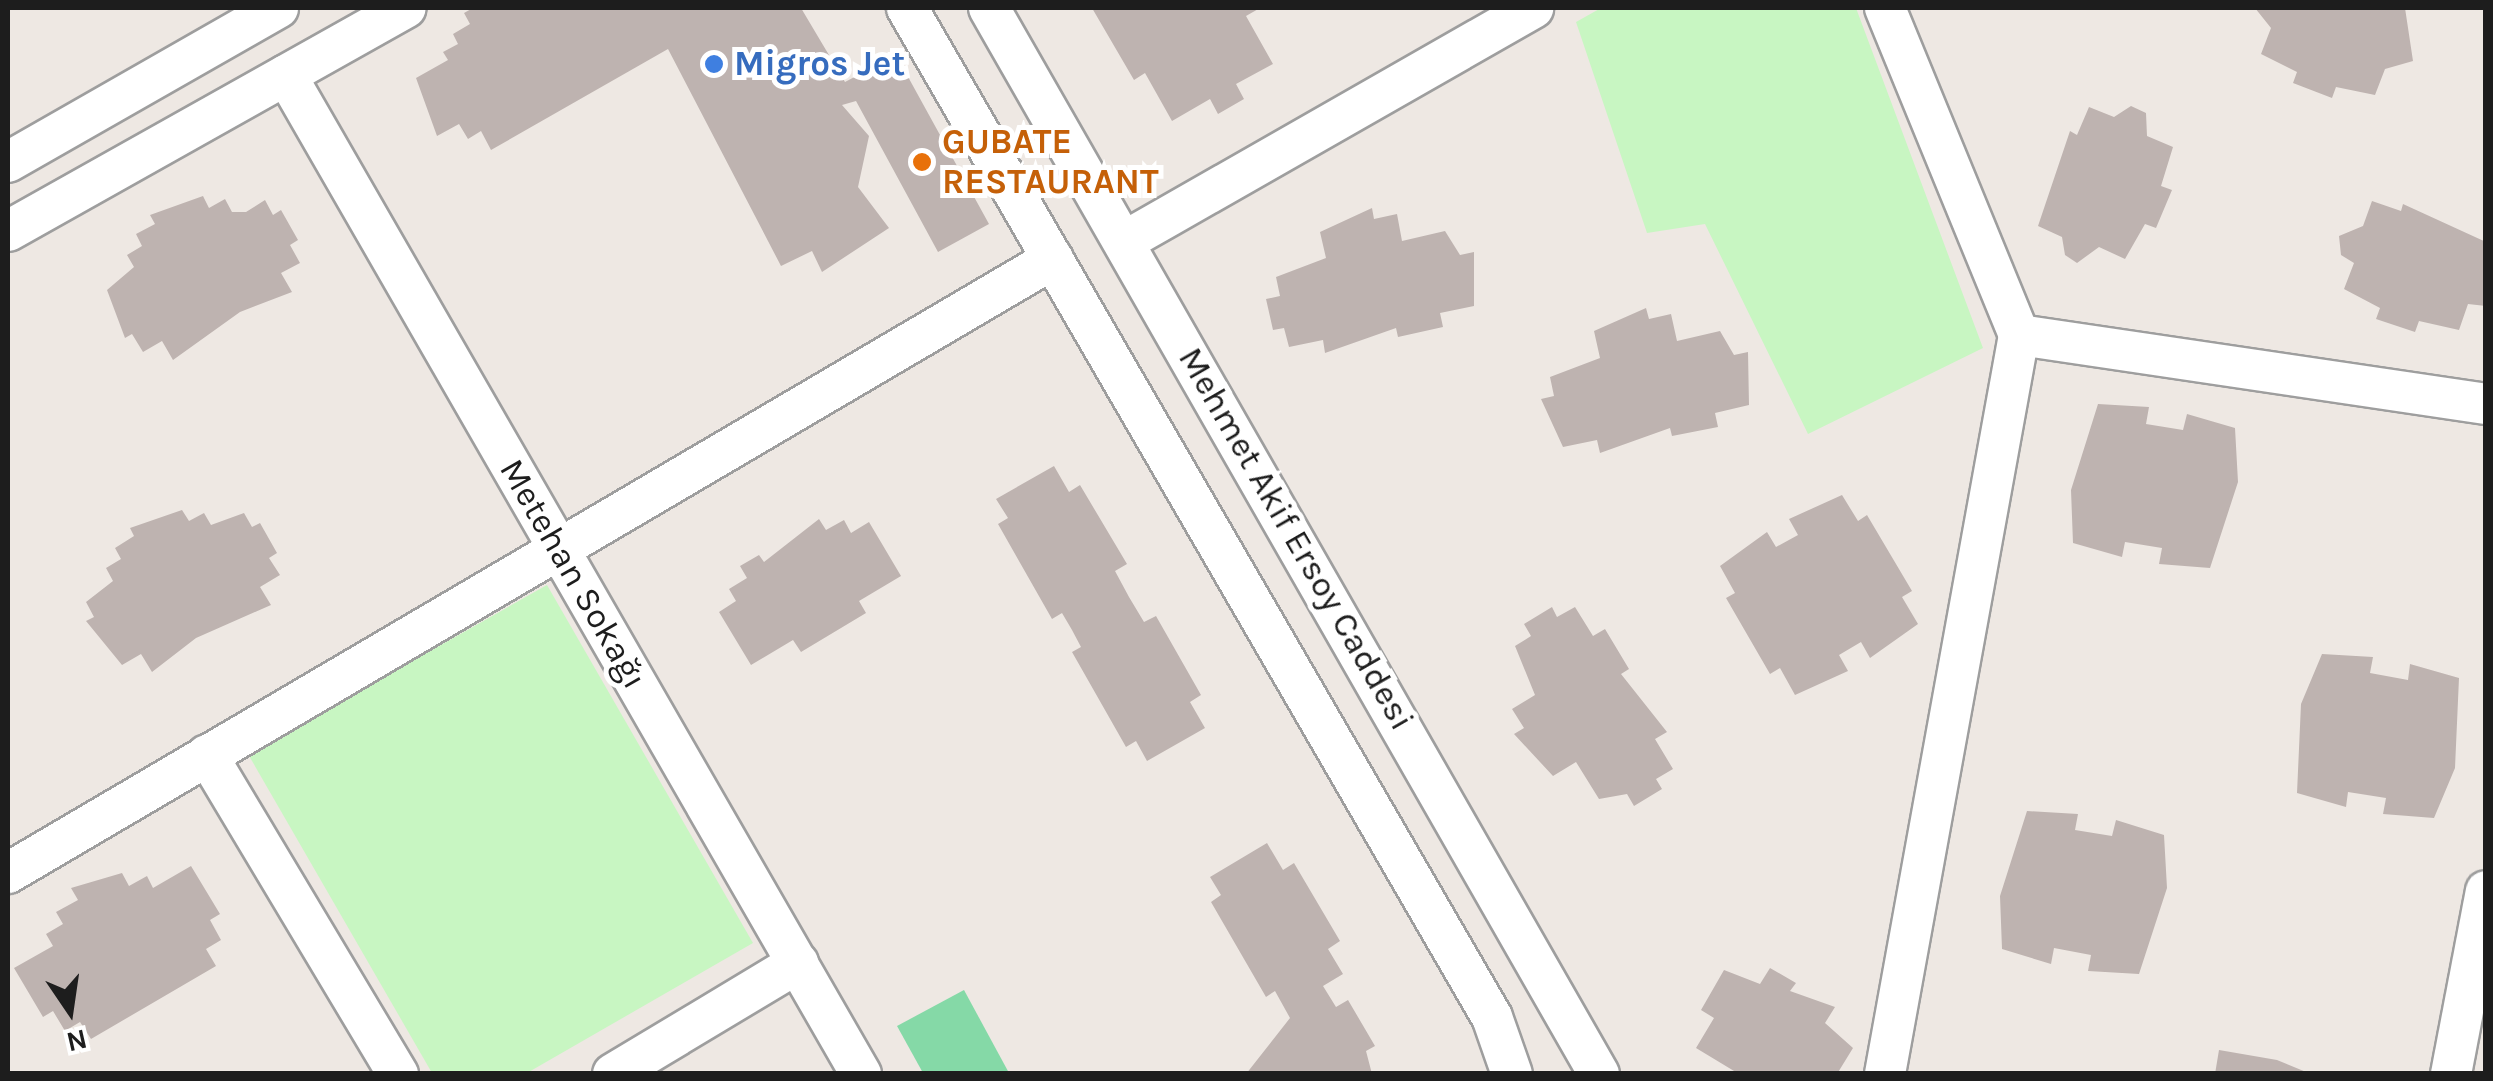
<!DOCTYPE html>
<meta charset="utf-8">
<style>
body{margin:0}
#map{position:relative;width:2493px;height:1081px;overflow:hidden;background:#eee8e3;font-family:Karla,sans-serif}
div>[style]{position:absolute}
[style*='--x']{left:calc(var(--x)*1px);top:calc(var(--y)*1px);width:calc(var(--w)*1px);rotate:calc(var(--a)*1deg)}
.park>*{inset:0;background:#c8f6c2}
.pitch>*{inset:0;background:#85d9a7}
.building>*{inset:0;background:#beb3b0}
.roads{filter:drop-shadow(2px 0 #9e9e9e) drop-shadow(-2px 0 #9e9e9e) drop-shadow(0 2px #9e9e9e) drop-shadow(0 -2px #9e9e9e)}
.minor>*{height:40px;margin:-20px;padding:0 20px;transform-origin:20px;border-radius:20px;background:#fff}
.dots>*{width:28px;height:28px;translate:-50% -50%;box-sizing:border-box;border:5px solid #fff;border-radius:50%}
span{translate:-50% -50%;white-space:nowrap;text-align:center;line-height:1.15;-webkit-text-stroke:10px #fff;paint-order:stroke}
.shop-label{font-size:35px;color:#366cbe;font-weight:700}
.left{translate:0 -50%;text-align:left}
.food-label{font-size:35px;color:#c56008;font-weight:700}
.street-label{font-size:35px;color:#1d1d1d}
.frame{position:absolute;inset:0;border:10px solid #1d1d1d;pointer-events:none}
.north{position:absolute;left:20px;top:961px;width:100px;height:100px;-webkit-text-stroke:8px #fff;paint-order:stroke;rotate:167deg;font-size:28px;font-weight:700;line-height:40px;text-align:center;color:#1d1d1d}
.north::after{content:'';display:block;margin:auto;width:35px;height:45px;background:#1d1d1d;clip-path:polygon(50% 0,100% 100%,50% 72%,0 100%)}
</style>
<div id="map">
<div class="park">
<i style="clip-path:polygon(1601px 8px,1856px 8px,1983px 348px,1808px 434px,1705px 224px,1647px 233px,1576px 22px)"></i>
<i style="clip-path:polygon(547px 585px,753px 943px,527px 1073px,432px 1073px,248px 754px)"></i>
</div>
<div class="pitch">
<i style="clip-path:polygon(964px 990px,1009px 1073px,923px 1073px,897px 1026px)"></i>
</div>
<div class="building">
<i style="clip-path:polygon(473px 8px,801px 8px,845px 82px,896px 55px,989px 224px,938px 252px,856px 101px,842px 105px,869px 136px,858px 187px,889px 228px,822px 272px,812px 251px,781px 266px,668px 49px,491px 150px,481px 131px,468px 139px,459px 124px,437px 136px,416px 78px,448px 60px,443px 52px,458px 44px,453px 34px,470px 24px,464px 13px)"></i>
<i style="clip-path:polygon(1092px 8px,1260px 8px,1246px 16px,1273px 64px,1236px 84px,1244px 99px,1218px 114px,1210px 99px,1172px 121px,1145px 73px,1134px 80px)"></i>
<i style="clip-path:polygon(2255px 8px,2405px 8px,2413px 61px,2385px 69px,2375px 95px,2336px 87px,2332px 98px,2293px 83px,2297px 72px,2261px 54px,2271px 28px)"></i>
<i style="clip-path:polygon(2089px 107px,2114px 117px,2131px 106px,2146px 113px,2147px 136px,2173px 147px,2161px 186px,2172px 190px,2156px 228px,2145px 224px,2125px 259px,2099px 247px,2077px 263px,2065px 255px,2062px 237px,2038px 226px,2070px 131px,2077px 135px)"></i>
<i style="clip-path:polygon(203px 196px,209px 208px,225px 199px,232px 212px,246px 212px,265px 200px,273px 215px,281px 210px,298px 240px,290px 245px,300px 263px,281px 273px,292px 292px,240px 312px,173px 360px,162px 341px,143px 352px,132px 334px,125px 338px,107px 290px,134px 267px,127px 255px,142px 246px,136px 234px,155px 224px,150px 215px)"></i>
<i style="clip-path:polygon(2372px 201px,2401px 211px,2403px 204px,2486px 242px,2486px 306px,2468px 304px,2459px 330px,2419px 321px,2415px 332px,2376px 319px,2380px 308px,2344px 289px,2354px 263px,2341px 255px,2339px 236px,2363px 226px)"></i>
<i style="clip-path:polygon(1372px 208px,1374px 219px,1397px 214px,1402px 241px,1445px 231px,1460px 255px,1474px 252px,1474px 306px,1440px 313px,1443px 327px,1398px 337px,1396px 328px,1325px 353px,1323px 340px,1289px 347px,1284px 328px,1273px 330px,1266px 299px,1280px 296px,1276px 277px,1326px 258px,1320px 232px)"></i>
<i style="clip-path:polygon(1646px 308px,1649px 319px,1671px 314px,1677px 341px,1720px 331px,1734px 355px,1748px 352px,1749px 405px,1715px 413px,1718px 427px,1672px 436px,1670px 428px,1600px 453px,1597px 440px,1563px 447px,1541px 399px,1554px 396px,1550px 377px,1600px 358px,1594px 331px)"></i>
<i style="clip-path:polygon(2098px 404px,2149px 407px,2146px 424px,2183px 430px,2187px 414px,2235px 428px,2238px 482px,2210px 568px,2159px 564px,2162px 548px,2125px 542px,2122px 557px,2073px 543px,2071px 490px)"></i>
<i style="clip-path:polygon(1054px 466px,1069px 492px,1080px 485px,1127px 564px,1115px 571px,1129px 597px,1144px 622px,1156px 616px,1201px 695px,1190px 702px,1205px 728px,1147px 761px,1136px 741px,1126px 747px,1072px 652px,1081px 647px,1072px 630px,1062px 613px,1052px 619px,998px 524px,1008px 518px,996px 499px)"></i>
<i style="clip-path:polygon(1842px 495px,1858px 521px,1867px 515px,1912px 591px,1902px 597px,1918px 624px,1870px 658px,1861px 642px,1839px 655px,1848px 671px,1795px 695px,1780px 668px,1770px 674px,1726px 598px,1735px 593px,1720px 566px,1767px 532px,1776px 547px,1798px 535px,1789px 519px)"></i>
<i style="clip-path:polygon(182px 510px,189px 521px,204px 513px,211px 525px,244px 513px,252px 527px,260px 523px,277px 553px,269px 558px,280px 575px,260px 587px,271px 605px,196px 638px,152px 672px,141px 654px,122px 665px,86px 621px,94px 617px,86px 602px,113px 581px,106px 568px,121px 559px,115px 548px,134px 536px,130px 528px)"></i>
<i style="clip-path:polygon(819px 519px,826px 530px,844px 520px,851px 533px,869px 522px,901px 576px,859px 601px,866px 613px,801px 652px,793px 640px,751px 665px,719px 612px,736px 601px,729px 589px,747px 578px,740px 566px,759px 555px,764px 562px)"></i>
<i style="clip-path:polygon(1552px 607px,1557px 617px,1575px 607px,1593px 636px,1605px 629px,1629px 669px,1621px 674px,1667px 732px,1655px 739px,1673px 769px,1656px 779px,1662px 789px,1634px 806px,1627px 794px,1599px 799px,1576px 762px,1553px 776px,1514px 734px,1524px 728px,1512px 709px,1535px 695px,1515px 646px,1531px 636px,1524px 624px)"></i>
<i style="clip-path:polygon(2322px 654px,2373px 657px,2370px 673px,2408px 680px,2410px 664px,2459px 678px,2455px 768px,2434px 818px,2383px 814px,2386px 798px,2348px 792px,2346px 807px,2297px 793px,2301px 704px)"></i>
<i style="clip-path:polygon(2027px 811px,2078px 814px,2075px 830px,2112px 836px,2116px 820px,2164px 835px,2167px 888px,2139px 974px,2088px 971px,2091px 955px,2054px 948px,2051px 964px,2002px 949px,2000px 896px)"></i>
<i style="clip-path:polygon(1267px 843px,1283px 870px,1294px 863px,1340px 941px,1328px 949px,1343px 974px,1323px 986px,1336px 1007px,1348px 1000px,1375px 1046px,1366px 1051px,1372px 1074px,1246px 1074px,1290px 1018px,1275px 991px,1266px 997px,1211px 902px,1221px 895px,1210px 877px)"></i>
<i style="clip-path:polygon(191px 866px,220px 914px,210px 920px,221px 940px,206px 949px,216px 966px,91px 1039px,80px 1022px,65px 1031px,53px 1011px,43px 1017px,14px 968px,53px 946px,46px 934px,63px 924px,56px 912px,78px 900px,71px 888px,122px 873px,129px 886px,147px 876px,153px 888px)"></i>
<i style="clip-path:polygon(1770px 968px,1796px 983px,1790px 991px,1835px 1007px,1825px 1023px,1853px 1048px,1837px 1074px,1739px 1074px,1696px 1048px,1714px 1018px,1701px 1010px,1724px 970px,1760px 984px)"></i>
<i style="clip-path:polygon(2219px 1050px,2277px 1060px,2311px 1074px,2215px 1074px)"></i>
</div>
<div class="roads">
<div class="minor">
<i style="--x:907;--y:8;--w:1166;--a:59.9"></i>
<i style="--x:1492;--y:1017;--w:60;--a:70.7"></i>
<i style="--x:989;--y:8;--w:1228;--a:60.22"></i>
<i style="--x:1885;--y:8;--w:353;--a:67.7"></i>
<i style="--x:2019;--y:335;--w:751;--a:100.28"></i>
<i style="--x:286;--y:75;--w:1153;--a:60.08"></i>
<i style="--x:8;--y:162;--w:311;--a:-29.7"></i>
<i style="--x:8;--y:231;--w:456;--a:-29.3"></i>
<i style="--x:1125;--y:241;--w:470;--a:-29.7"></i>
<i style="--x:2019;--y:335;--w:472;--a:8.4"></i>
<i style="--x:207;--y:755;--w:372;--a:59.1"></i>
<i style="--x:8;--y:873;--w:1212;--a:-30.44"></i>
<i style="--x:613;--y:1074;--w:216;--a:-31"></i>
<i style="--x:2451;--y:1074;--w:186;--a:-79.2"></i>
</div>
</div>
<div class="dots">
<i style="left:714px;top:64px;background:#3f7fe0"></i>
<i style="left:922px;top:162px;background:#e8710a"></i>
</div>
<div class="shop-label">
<span class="left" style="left:734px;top:64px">Migros Jet</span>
</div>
<div class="food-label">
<span class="left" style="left:942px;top:162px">GUBATE<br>RESTAURANT</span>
</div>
<div class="street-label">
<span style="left:1296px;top:539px;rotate:60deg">Mehmet Akif Ersoy Caddesi</span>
<span style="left:573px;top:574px;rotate:60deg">Metehan Sokağı</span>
</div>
<div class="frame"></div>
<div class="north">N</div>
</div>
